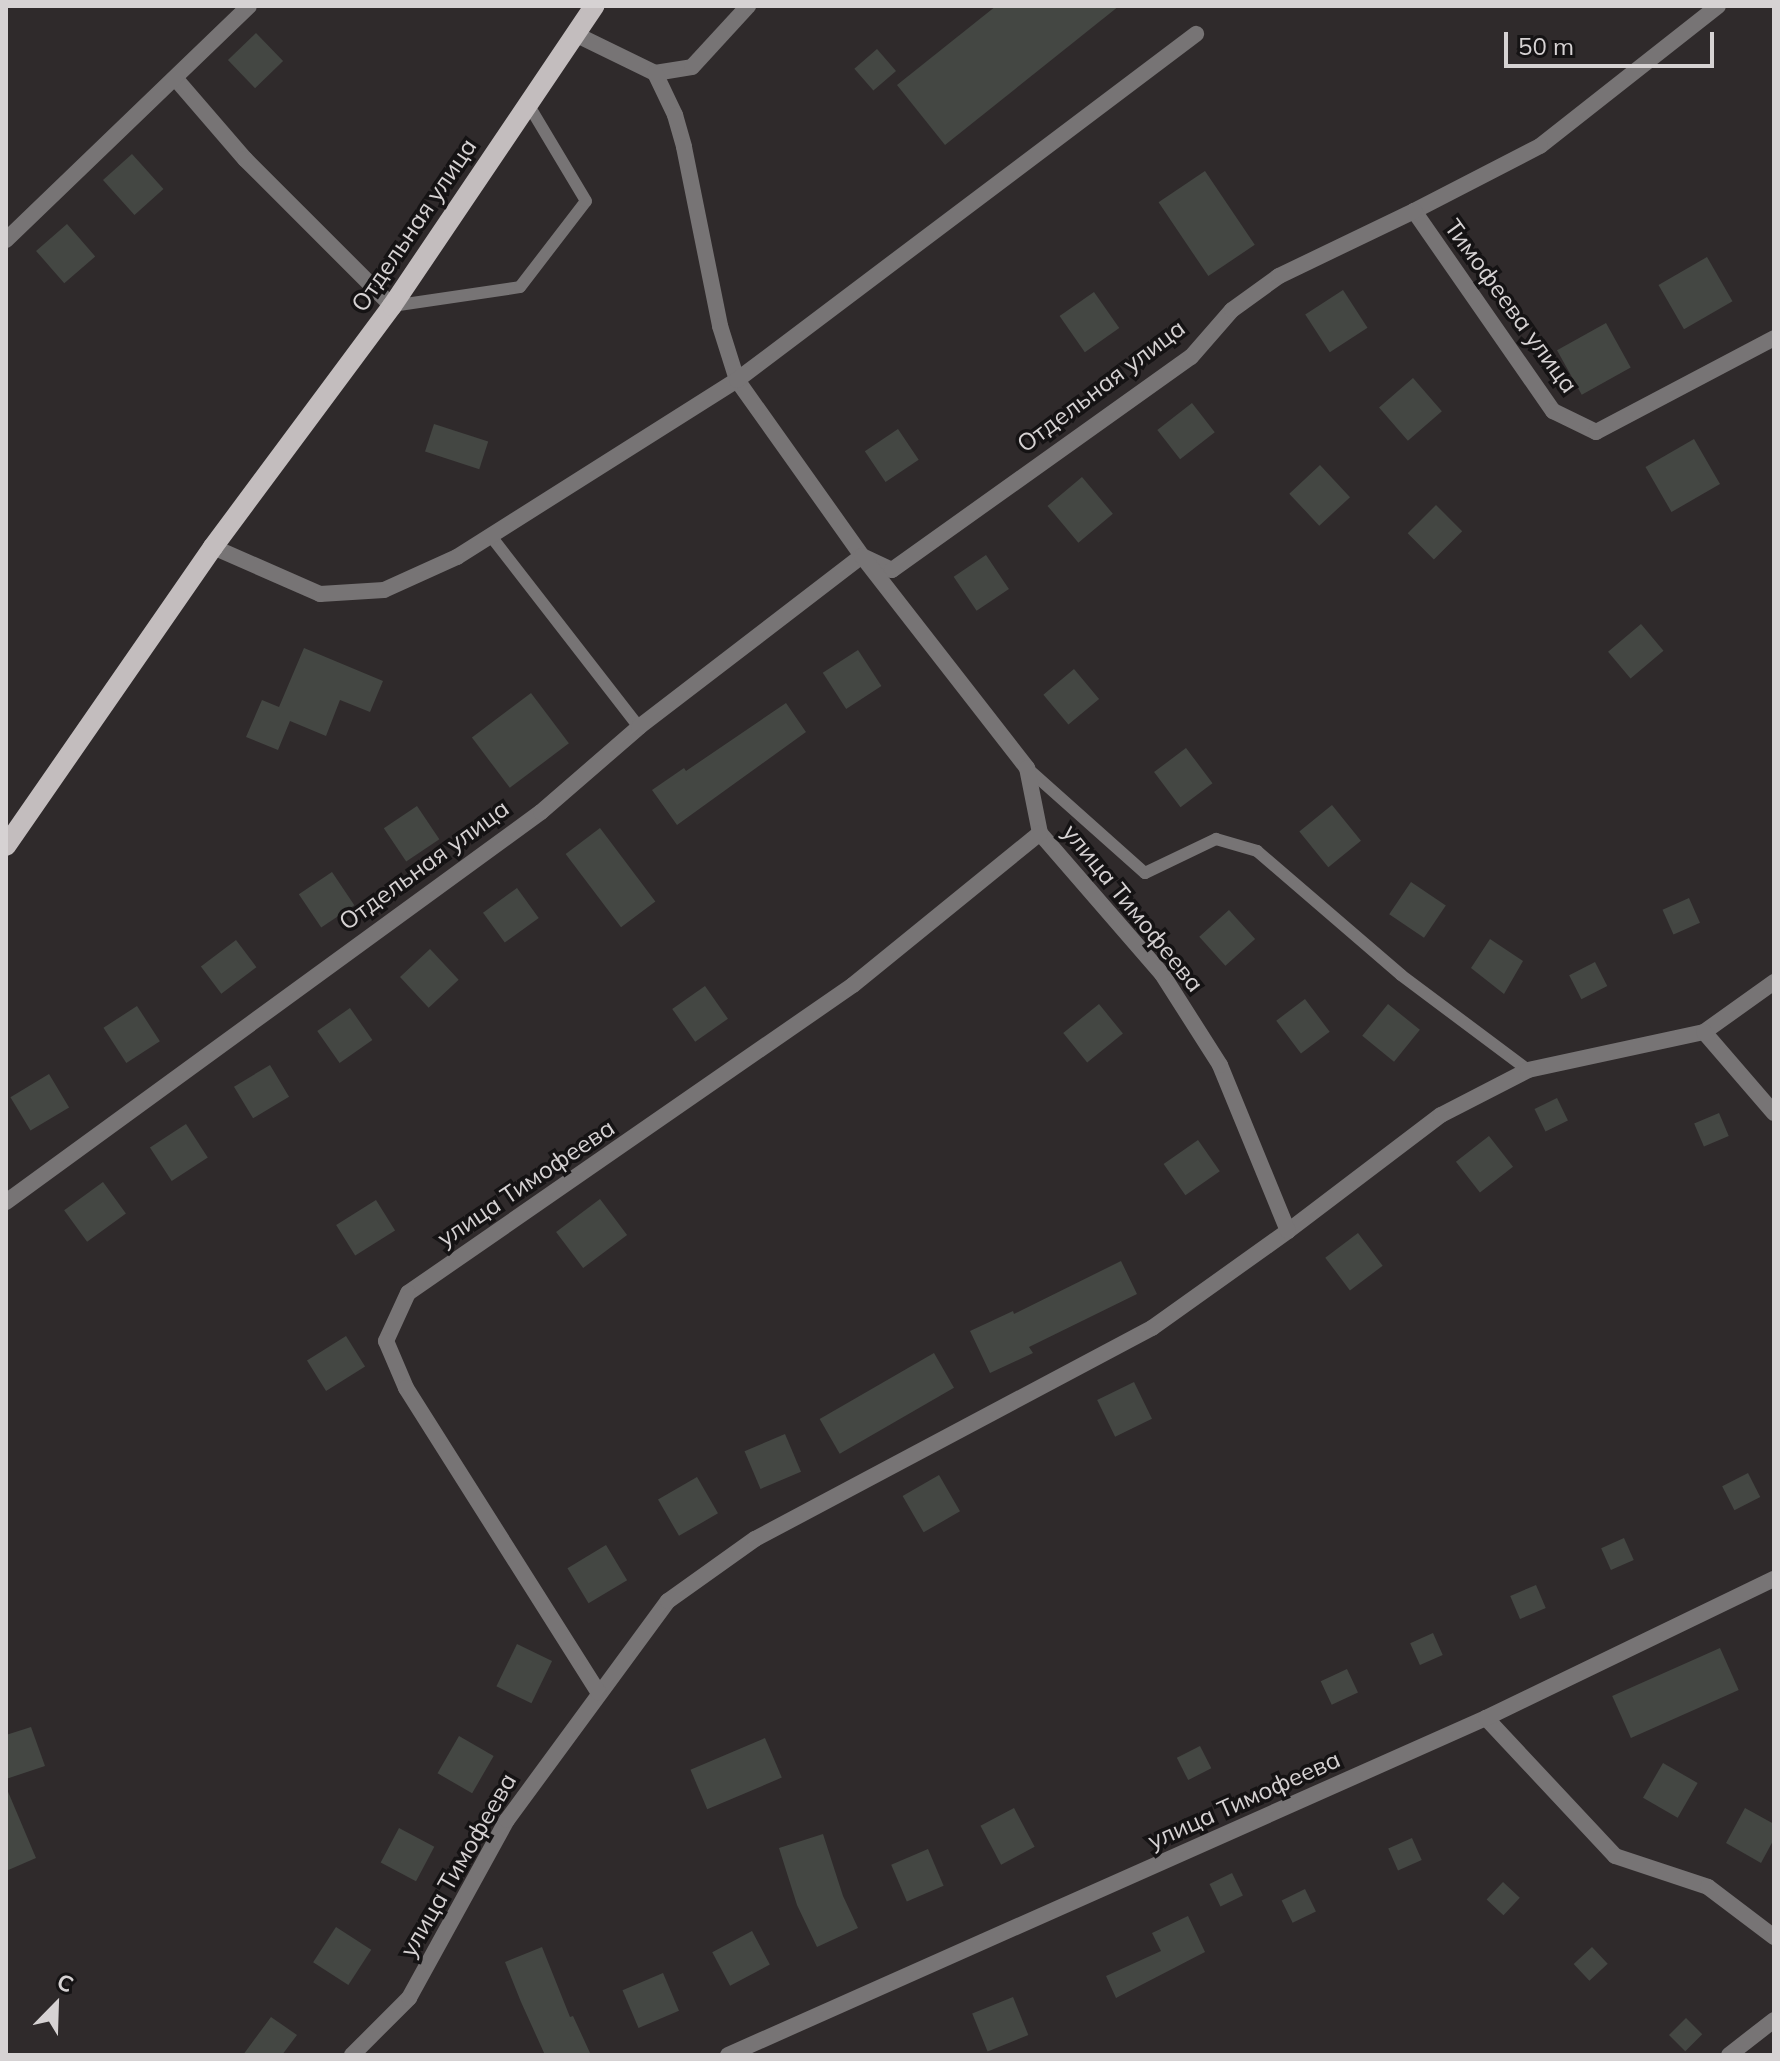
<!DOCTYPE html>
<meta charset="utf-8">
<style>
body{margin:0}
#map{position:relative;width:1780px;height:2061px;overflow:hidden;background:#2f2a2b;font-family:Mulish,sans-serif}
div>[style]{position:absolute}
[style*='--x']{left:calc(var(--x)*1px);top:calc(var(--y)*1px);width:calc(var(--w)*1px);rotate:calc(var(--a)*1deg)}
.building>*{inset:0;background:#444743;transform-origin:0 0}
.lane>*{height:12px;margin:-6px;padding:0 6px;transform-origin:6px;border-radius:6px;background:#777475}
.street>*{height:16px;margin:-8px;padding:0 8px;transform-origin:8px;border-radius:8px;background:#777475}
.primary>*{height:20px;margin:-10px;padding:0 10px;transform-origin:10px;border-radius:10px;background:#c3bdbe}
span{translate:-50% -50%;white-space:nowrap;text-align:center;line-height:1.15;-webkit-text-stroke:7px #151314;paint-order:stroke}
.street-label{font-size:24px;color:#d6d2d3}
.frame{position:absolute;inset:0;border:8px solid #d6d2d3;pointer-events:none}
.north{position:absolute;left:16px;top:1965px;width:80px;height:80px;-webkit-text-stroke:6px #151314;paint-order:stroke;rotate:23deg;font-size:22px;font-weight:700;line-height:32px;text-align:center;color:#d6d2d3}
.north::after{content:'';display:block;margin:auto;width:28px;height:36px;background:#d6d2d3;clip-path:polygon(50% 0,100% 100%,50% 72%,0 100%)}
.scale{position:absolute;left:1504px;top:32px;width:210px;height:36px;box-sizing:border-box;border:4px solid #d6d2d3;border-top:0;padding-left:10px;font-size:24px;line-height:28px;white-space:nowrap;color:#d6d2d3;-webkit-text-stroke:6px #151314;paint-order:stroke}
</style>
<div id="map">
<div class="building">
<i style="clip-path:polygon(996px 6px,1119px 6px,945px 145px,897px 85px)"></i>
<i style="left:256px;top:33px;width:39px;height:39px;rotate:46deg"></i>
<i style="left:877px;top:49px;width:29px;height:30px;rotate:49deg"></i>
<i style="left:132px;top:154px;width:47px;height:39px;rotate:48deg"></i>
<i style="left:1205px;top:171px;width:89px;height:56px;rotate:56deg"></i>
<i style="left:67px;top:224px;width:43px;height:41px;rotate:49deg"></i>
<i style="left:1707px;top:257px;width:51px;height:56px;rotate:60deg"></i>
<i style="left:1343px;top:290px;width:45px;height:45px;rotate:57deg"></i>
<i style="left:1094px;top:292px;width:44px;height:42px;rotate:55deg"></i>
<i style="left:1606px;top:323px;width:51px;height:56px;rotate:61deg"></i>
<i style="left:1413px;top:378px;width:44px;height:45px;rotate:49deg"></i>
<i style="left:1192px;top:403px;width:37px;height:44px;rotate:52deg"></i>
<i style="left:434px;top:424px;width:57px;height:29px;rotate:18deg"></i>
<i style="left:898px;top:429px;width:37px;height:40px;rotate:56deg"></i>
<i style="left:1694px;top:439px;width:52px;height:56px;rotate:60deg"></i>
<i style="left:1320px;top:465px;width:44px;height:42px;rotate:47deg"></i>
<i style="left:1082px;top:477px;width:48px;height:45px;rotate:50deg"></i>
<i style="left:1436px;top:505px;width:37px;height:40px;rotate:45deg"></i>
<i style="left:986px;top:555px;width:41px;height:39px;rotate:56deg"></i>
<i style="left:1641px;top:624px;width:35px;height:43px;rotate:50deg"></i>
<i style="clip-path:polygon(304px 648px,383px 681px,370px 712px,340px 700px,326px 736px,290px 721px,278px 750px,246px 737px,262px 700px,279px 707px)"></i>
<i style="left:858px;top:650px;width:43px;height:42px;rotate:57deg"></i>
<i style="left:1074px;top:669px;width:39px;height:40px;rotate:50deg"></i>
<i style="left:531px;top:693px;width:63px;height:74px;rotate:53deg"></i>
<i style="clip-path:polygon(786px 703px,806px 732px,677px 825px,652px 790px,684px 768px,686px 771px)"></i>
<i style="left:1186px;top:748px;width:44px;height:40px;rotate:53deg"></i>
<i style="left:1332px;top:805px;width:46px;height:42px;rotate:51deg"></i>
<i style="left:417px;top:806px;width:40px;height:40px;rotate:56deg"></i>
<i style="left:600px;top:828px;width:92px;height:43px;rotate:53deg"></i>
<i style="left:332px;top:872px;width:40px;height:40px;rotate:56deg"></i>
<i style="left:1411px;top:882px;width:42px;height:39px;rotate:34deg"></i>
<i style="left:517px;top:888px;width:37px;height:42px;rotate:54deg"></i>
<i style="left:1689px;top:898px;width:27px;height:29px;rotate:66deg"></i>
<i style="left:1229px;top:910px;width:39px;height:40px;rotate:48deg"></i>
<i style="clip-path:polygon(1490px 939px,1523px 961px,1504px 994px,1471px 968px)"></i>
<i style="left:236px;top:940px;width:34px;height:44px;rotate:53deg"></i>
<i style="left:430px;top:949px;width:42px;height:41px;rotate:47deg"></i>
<i style="left:1595px;top:962px;width:27px;height:29px;rotate:63deg"></i>
<i style="left:705px;top:986px;width:40px;height:40px;rotate:55deg"></i>
<i style="left:1305px;top:999px;width:41px;height:36px;rotate:53deg"></i>
<i style="left:1099px;top:1004px;width:38px;height:46px;rotate:51deg"></i>
<i style="left:1388px;top:1004px;width:41px;height:41px;rotate:39deg"></i>
<i style="left:137px;top:1006px;width:42px;height:40px;rotate:57deg"></i>
<i style="left:350px;top:1008px;width:39px;height:40px;rotate:55deg"></i>
<i style="left:270px;top:1065px;width:37px;height:42px;rotate:59deg"></i>
<i style="left:49px;top:1074px;width:39px;height:45px;rotate:59deg"></i>
<i style="left:1557px;top:1098px;width:25px;height:25px;rotate:64deg"></i>
<i style="left:1719px;top:1113px;width:25px;height:27px;rotate:67deg"></i>
<i style="left:186px;top:1124px;width:40px;height:43px;rotate:57deg"></i>
<i style="left:1489px;top:1136px;width:39px;height:42px;rotate:52deg"></i>
<i style="left:1198px;top:1140px;width:38px;height:42px;rotate:55deg"></i>
<i style="left:103px;top:1182px;width:39px;height:48px;rotate:54deg"></i>
<i style="left:600px;top:1199px;width:45px;height:55px;rotate:53deg"></i>
<i style="left:376px;top:1200px;width:36px;height:47px;rotate:58deg"></i>
<i style="left:1358px;top:1233px;width:41px;height:41px;rotate:53deg"></i>
<i style="clip-path:polygon(1121px 1261px,1137px 1294px,1029px 1347px,1033px 1353px,990px 1373px,970px 1331px,1013px 1311px,1014px 1314px)"></i>
<i style="left:346px;top:1336px;width:36px;height:46px;rotate:58deg"></i>
<i style="left:934px;top:1353px;width:40px;height:132px;rotate:60deg"></i>
<i style="left:1134px;top:1382px;width:41px;height:41px;rotate:64deg"></i>
<i style="left:785px;top:1434px;width:41px;height:44px;rotate:67deg"></i>
<i style="left:1748px;top:1473px;width:27px;height:29px;rotate:63deg"></i>
<i style="left:939px;top:1475px;width:42px;height:42px;rotate:60deg"></i>
<i style="left:697px;top:1477px;width:42px;height:45px;rotate:60deg"></i>
<i style="left:1624px;top:1538px;width:24px;height:25px;rotate:66deg"></i>
<i style="left:606px;top:1545px;width:41px;height:45px;rotate:59deg"></i>
<i style="left:1536px;top:1585px;width:25px;height:28px;rotate:67deg"></i>
<i style="left:1433px;top:1633px;width:24px;height:25px;rotate:66deg"></i>
<i style="left:517px;top:1644px;width:39px;height:47px;rotate:26deg"></i>
<i style="left:1720px;top:1648px;width:46px;height:118px;rotate:66deg"></i>
<i style="left:1347px;top:1669px;width:26px;height:29px;rotate:65deg"></i>
<i style="clip-path:polygon(31px 1727px,45px 1766px,6px 1779px,6px 1735px)"></i>
<i style="left:459px;top:1736px;width:40px;height:43px;rotate:30deg"></i>
<i style="left:765px;top:1738px;width:43px;height:81px;rotate:67deg"></i>
<i style="left:1200px;top:1746px;width:25px;height:26px;rotate:63deg"></i>
<i style="left:1663px;top:1763px;width:40px;height:40px;rotate:30deg"></i>
<i style="clip-path:polygon(6px 1787px,36px 1858px,6px 1871px)"></i>
<i style="left:1014px;top:1808px;width:44px;height:38px;rotate:62deg"></i>
<i style="clip-path:polygon(1745px 1808px,1774px 1824px,1774px 1839px,1761px 1863px,1726px 1843px)"></i>
<i style="left:399px;top:1828px;width:40px;height:39px;rotate:28deg"></i>
<i style="clip-path:polygon(823px 1834px,843px 1896px,858px 1928px,817px 1947px,797px 1905px,779px 1848px)"></i>
<i style="left:1412px;top:1838px;width:24px;height:26px;rotate:66deg"></i>
<i style="left:928px;top:1849px;width:40px;height:40px;rotate:67deg"></i>
<i style="left:1232px;top:1873px;width:25px;height:25px;rotate:64deg"></i>
<i style="left:1503px;top:1882px;width:23px;height:24px;rotate:43deg"></i>
<i style="left:1305px;top:1889px;width:25px;height:26px;rotate:64deg"></i>
<i style="clip-path:polygon(1188px 1916px,1205px 1952px,1116px 1998px,1106px 1976px,1161px 1951px,1152px 1933px)"></i>
<i style="left:336px;top:1927px;width:42px;height:42px;rotate:33deg"></i>
<i style="left:752px;top:1931px;width:38px;height:45px;rotate:62deg"></i>
<i style="clip-path:polygon(542px 1947px,570px 2017px,573px 2016px,591px 2055px,545px 2055px,521px 2002px,505px 1962px)"></i>
<i style="left:1592px;top:1947px;width:23px;height:25px;rotate:47deg"></i>
<i style="left:663px;top:1973px;width:41px;height:44px;rotate:67deg"></i>
<i style="left:1013px;top:1997px;width:41px;height:44px;rotate:68deg"></i>
<i style="clip-path:polygon(271px 2017px,297px 2035px,282px 2055px,243px 2055px)"></i>
<i style="left:1686px;top:2018px;width:23px;height:24px;rotate:45deg"></i>
</div>
<div class="lane">
<i style="--x:392;--y:306;--w:129;--a:-8.4"></i>
<i style="--x:520;--y:287;--w:108;--a:-52.5"></i>
<i style="--x:586;--y:201;--w:113;--a:-120.9"></i>
<i style="--x:490;--y:535;--w:243;--a:52.2"></i>
<i style="--x:1027;--y:768;--w:158;--a:41.7"></i>
<i style="--x:1145;--y:873;--w:79;--a:-25.6"></i>
<i style="--x:1216;--y:839;--w:43;--a:16.3"></i>
<i style="--x:1257;--y:851;--w:190;--a:40.7"></i>
<i style="--x:1401;--y:975;--w:159;--a:36.8"></i>
</div>
<div class="street">
<i style="--x:1718;--y:6;--w:226;--a:141.8"></i>
<i style="--x:1540;--y:146;--w:142;--a:152.7"></i>
<i style="--x:1414;--y:211;--w:244;--a:55.2"></i>
<i style="--x:1553;--y:411;--w:48;--a:26"></i>
<i style="--x:1596;--y:432;--w:201;--a:-27.8"></i>
<i style="--x:575;--y:34;--w:89;--a:26"></i>
<i style="--x:655;--y:73;--w:37;--a:-9"></i>
<i style="--x:692;--y:67;--w:83;--a:-47.4"></i>
<i style="--x:655;--y:73;--w:47;--a:64.5"></i>
<i style="--x:675;--y:115;--w:33;--a:74"></i>
<i style="--x:684;--y:147;--w:183;--a:78.6"></i>
<i style="--x:720;--y:326;--w:57;--a:72.5"></i>
<i style="--x:737;--y:380;--w:216;--a:54.6"></i>
<i style="--x:862;--y:556;--w:33;--a:25"></i>
<i style="--x:892;--y:570;--w:367;--a:-35.5"></i>
<i style="--x:1191;--y:357;--w:62;--a:-48.9"></i>
<i style="--x:1232;--y:310;--w:58;--a:-35.9"></i>
<i style="--x:1279;--y:276;--w:150;--a:-25.7"></i>
<i style="--x:175;--y:78;--w:107;--a:49.2"></i>
<i style="--x:245;--y:159;--w:208;--a:45"></i>
<i style="--x:6;--y:240;--w:337;--a:-43.9"></i>
<i style="--x:213;--y:547;--w:117;--a:23.7"></i>
<i style="--x:320;--y:594;--w:64;--a:-3.6"></i>
<i style="--x:384;--y:590;--w:80;--a:-24.3"></i>
<i style="--x:457;--y:557;--w:331;--a:-32.3"></i>
<i style="--x:737;--y:380;--w:575;--a:-37.01"></i>
<i style="--x:1704;--y:1032;--w:86;--a:-35.5"></i>
<i style="--x:6;--y:1202;--w:662;--a:-36.09"></i>
<i style="--x:541;--y:812;--w:130;--a:-40.9"></i>
<i style="--x:639;--y:727;--w:281;--a:-37.5"></i>
<i style="--x:862;--y:556;--w:269;--a:52.1"></i>
<i style="--x:1027;--y:768;--w:66;--a:78.7"></i>
<i style="--x:1288;--y:1231;--w:192;--a:-37.2"></i>
<i style="--x:1441;--y:1115;--w:98;--a:-27.3"></i>
<i style="--x:1528;--y:1070;--w:180;--a:-12.2"></i>
<i style="--x:1704;--y:1032;--w:107;--a:49.2"></i>
<i style="--x:1486;--y:1718;--w:189;--a:46.9"></i>
<i style="--x:1615;--y:1856;--w:98;--a:18.4"></i>
<i style="--x:1708;--y:1887;--w:83;--a:37.1"></i>
<i style="--x:352;--y:2055;--w:81;--a:-45"></i>
<i style="--x:409;--y:1998;--w:203;--a:-61.2"></i>
<i style="--x:507;--y:1820;--w:272;--a:-53.7"></i>
<i style="--x:668;--y:1601;--w:107;--a:-35.5"></i>
<i style="--x:755;--y:1539;--w:450;--a:-28"></i>
<i style="--x:1152;--y:1328;--w:167;--a:-35.5"></i>
<i style="--x:1288;--y:1231;--w:179;--a:-112.3"></i>
<i style="--x:1220;--y:1065;--w:108;--a:-122.5"></i>
<i style="--x:1162;--y:974;--w:186;--a:-130.9"></i>
<i style="--x:1040;--y:833;--w:241;--a:140.9"></i>
<i style="--x:853;--y:985;--w:541;--a:145.31"></i>
<i style="--x:408;--y:1293;--w:53;--a:114.6"></i>
<i style="--x:386;--y:1341;--w:51;--a:66.9"></i>
<i style="--x:406;--y:1388;--w:360;--a:57.7"></i>
<i style="--x:728;--y:2055;--w:830;--a:-23.97"></i>
<i style="--x:1486;--y:1718;--w:320;--a:-25.8"></i>
<i style="--x:1729;--y:2055;--w:57;--a:-37.9"></i>
</div>
<div class="primary">
<i style="--x:6;--y:846;--w:364;--a:-55.3"></i>
<i style="--x:213;--y:547;--w:300;--a:-53.4"></i>
<i style="--x:392;--y:306;--w:362;--a:-56"></i>
</div>
<div class="street-label">
<span style="left:414px;top:225px;rotate:-56deg">Отдельная улица</span>
<span style="left:1511px;top:306px;rotate:54deg">Тимофеева улица</span>
<span style="left:1101px;top:386px;rotate:-37deg">Отдельная улица</span>
<span style="left:424px;top:865px;rotate:-36deg">Отдельная улица</span>
<span style="left:1133px;top:908px;rotate:51deg">улица Тимофеева</span>
<span style="left:526px;top:1183px;rotate:-34deg">улица Тимофеева</span>
<span style="left:1244px;top:1800px;rotate:-24deg">улица Тимофеева</span>
<span style="left:458px;top:1865px;rotate:-60deg">улица Тимофеева</span>
</div>
<div class="frame"></div>
<div class="north">С</div>
<div class="scale">50 m</div>
</div>
